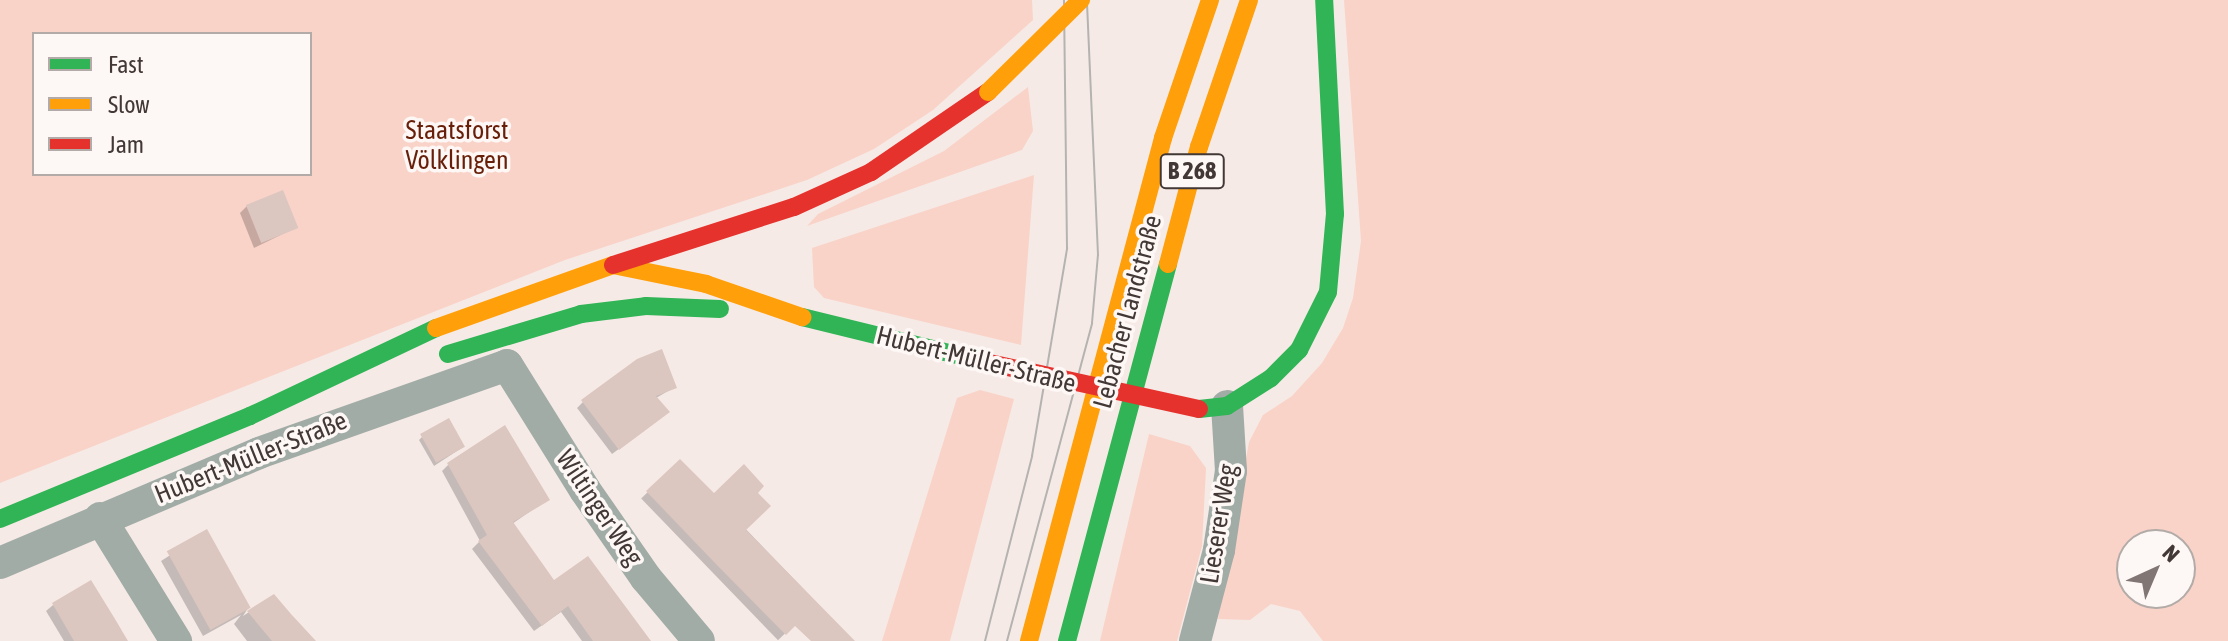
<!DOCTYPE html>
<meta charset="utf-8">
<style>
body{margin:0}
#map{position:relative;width:2228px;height:641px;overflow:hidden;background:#f6eae6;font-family:"Asap Condensed",sans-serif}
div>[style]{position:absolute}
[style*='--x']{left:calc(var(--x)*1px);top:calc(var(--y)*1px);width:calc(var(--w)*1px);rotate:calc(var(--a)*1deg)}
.green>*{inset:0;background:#f9d3c8}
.shadow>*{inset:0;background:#0003;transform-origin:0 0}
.building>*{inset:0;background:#dcc6c0;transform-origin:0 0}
.street>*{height:32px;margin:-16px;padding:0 16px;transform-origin:16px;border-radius:16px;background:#a1aca7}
.fast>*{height:18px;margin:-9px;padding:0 9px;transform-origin:9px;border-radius:9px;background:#30b455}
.slow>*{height:18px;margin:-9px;padding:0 9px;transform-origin:9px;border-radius:9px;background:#ff9f0a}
.jam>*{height:18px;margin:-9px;padding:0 9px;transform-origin:9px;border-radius:9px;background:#e5322d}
.tram>*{height:2px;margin:-1px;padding:0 1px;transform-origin:1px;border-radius:1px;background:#b4b3b0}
.slow-bridge>*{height:18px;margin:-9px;padding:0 9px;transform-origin:9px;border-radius:9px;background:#ff9f0a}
.jam-bridge>*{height:18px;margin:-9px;padding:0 9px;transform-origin:9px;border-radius:9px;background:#e5322d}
span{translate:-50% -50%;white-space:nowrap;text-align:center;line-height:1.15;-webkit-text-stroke:7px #fdf7f5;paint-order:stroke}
.shield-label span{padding:2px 6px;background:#fdf7f5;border:2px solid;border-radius:6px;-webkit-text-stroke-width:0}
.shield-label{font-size:24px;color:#423835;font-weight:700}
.park-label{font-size:26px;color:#681f09}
.street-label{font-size:26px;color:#423835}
.legend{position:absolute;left:32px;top:32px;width:280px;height:144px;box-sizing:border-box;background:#fdf7f5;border:2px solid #b2aba8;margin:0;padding:10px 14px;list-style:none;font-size:24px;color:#423835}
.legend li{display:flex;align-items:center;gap:16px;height:40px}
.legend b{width:40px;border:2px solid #b2aba8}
.north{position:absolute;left:2116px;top:529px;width:80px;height:80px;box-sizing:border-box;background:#fdf7f5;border:2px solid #b2aba8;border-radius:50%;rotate:44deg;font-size:22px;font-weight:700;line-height:32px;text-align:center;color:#423835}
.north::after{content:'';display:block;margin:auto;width:28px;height:36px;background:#817673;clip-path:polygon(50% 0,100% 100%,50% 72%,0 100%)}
</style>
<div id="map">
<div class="green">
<i style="clip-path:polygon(evenodd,0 0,1032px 0,1033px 20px,933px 110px,874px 149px,807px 180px,565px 260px,0 483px,0 0,34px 34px,310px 34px,310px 174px,34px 174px,34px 34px)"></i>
<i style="clip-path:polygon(evenodd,1344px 0,2228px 0,2228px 641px,1323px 641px,1300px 611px,1271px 604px,1250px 620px,1218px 619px,1249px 442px,1263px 415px,1292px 396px,1322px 363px,1343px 328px,1353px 298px,1361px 241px,1344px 0,2132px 545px,2180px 545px,2180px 593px,2132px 593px,2132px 545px)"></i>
<i style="clip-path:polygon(1028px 87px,1033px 131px,1022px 150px,807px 226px,818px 214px,944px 151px)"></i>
<i style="clip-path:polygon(1034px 175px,1021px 345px,824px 298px,814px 287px,812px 248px)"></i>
<i style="clip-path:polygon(980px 390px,1014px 399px,950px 641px,882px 641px,957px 398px)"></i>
<i style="clip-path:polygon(1149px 434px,1190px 446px,1206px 468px,1202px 546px,1177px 641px,1100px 641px)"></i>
</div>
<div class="shadow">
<i style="clip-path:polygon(247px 206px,295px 228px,254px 248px,240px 213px)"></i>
<i style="clip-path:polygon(675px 387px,656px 398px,661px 418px,612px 454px,577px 408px,583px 402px)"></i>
<i style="clip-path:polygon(422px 437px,460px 449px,434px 466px,419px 440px)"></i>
<i style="left:680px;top:461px;width:197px;height:54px;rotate:46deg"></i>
<i style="clip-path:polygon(449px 464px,548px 499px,512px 524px,554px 583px,636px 641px,582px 641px,561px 612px,534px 631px,472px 549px,480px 541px,442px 471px)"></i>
<i style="clip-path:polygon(206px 532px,248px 608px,243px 616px,274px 596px,313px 641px,247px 641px,234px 624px,241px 615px,203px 636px,161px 561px)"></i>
<i style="clip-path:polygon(53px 605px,125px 641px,64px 641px,46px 611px)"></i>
</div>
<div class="building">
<i style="left:283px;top:190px;width:41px;height:40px;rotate:68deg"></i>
<i style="clip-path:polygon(662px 349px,677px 388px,656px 396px,670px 412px,619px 450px,581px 400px,637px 359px)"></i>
<i style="left:449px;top:418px;width:33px;height:33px;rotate:61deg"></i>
<i style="clip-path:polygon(505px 425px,550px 500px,513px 522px,554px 580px,588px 556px,651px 641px,593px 641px,568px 606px,542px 626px,478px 541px,487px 535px,447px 463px)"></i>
<i style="clip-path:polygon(680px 459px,714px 493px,744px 464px,764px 486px,758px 493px,771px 506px,746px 530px,855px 641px,811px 641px,795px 626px,786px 635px,715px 563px,646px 491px)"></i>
<i style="left:207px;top:529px;width:90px;height:46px;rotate:61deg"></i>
<i style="clip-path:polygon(91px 580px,115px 619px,128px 641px,74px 641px,52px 603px)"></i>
<i style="clip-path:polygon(274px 594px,291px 614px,316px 641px,272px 641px,247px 611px)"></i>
</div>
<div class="street">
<i style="--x:100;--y:518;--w:145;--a:58.3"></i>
<i style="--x:0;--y:563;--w:281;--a:-23"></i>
<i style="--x:259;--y:453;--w:263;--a:-19.5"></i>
<i style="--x:507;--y:365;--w:147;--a:58"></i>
<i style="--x:585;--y:490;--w:107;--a:55.3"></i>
<i style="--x:646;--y:578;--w:82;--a:49.9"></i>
<i style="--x:1195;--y:641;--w:94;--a:-75.2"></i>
<i style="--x:1219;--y:550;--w:80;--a:-81.4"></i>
<i style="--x:1231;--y:471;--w:65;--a:-93.5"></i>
</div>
<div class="fast">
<i style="--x:802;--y:317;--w:188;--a:13.8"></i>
<i style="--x:448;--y:354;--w:139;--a:-16.7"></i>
<i style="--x:581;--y:314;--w:65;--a:-7"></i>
<i style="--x:646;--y:306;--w:74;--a:2.3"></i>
<i style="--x:1199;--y:409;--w:28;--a:-6"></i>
<i style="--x:1227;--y:406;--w:52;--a:-32.5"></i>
<i style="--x:1271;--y:378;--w:40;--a:-45"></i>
<i style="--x:1299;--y:350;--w:65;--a:-63.4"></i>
<i style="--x:1328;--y:292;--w:78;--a:-84.9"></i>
<i style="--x:1335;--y:214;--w:214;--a:-92.9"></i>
<i style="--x:0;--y:519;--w:270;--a:-22.4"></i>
<i style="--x:250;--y:416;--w:206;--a:-25.3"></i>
<i style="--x:1067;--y:641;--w:390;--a:-75"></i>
</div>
<div class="slow">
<i style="--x:1168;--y:264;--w:121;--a:-75.2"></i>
<i style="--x:1199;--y:147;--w:155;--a:-71.2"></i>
<i style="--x:436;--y:328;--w:188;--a:-19.6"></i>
<i style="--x:613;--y:265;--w:95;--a:11.5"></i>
<i style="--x:706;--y:284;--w:102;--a:19"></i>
<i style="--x:1029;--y:641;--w:521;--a:-75.08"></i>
<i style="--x:1163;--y:138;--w:146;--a:-71.2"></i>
</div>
<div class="jam">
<i style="--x:613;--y:265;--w:190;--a:-17.8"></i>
<i style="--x:794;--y:207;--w:85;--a:-24.4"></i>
<i style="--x:871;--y:172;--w:142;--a:-34.4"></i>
</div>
<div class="tram">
<i style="--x:985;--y:641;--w:191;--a:-75.7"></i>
<i style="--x:1032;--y:456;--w:211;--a:-80.4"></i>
<i style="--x:1067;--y:248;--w:248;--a:-90.7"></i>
<i style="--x:1007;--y:641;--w:329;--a:-75"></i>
<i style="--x:1092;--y:323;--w:68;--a:-85"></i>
<i style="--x:1098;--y:255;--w:255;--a:-92.5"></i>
</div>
<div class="slow-bridge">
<i style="--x:988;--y:92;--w:131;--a:-44.7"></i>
</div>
<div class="jam-bridge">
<i style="--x:985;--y:362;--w:219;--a:12.4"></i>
</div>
<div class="shield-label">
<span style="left:1192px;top:171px">B 268</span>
</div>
<div class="park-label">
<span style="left:457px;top:146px">Staatsforst<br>Völklingen</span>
</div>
<div class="street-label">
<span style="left:1128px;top:312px;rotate:-75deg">Lebacher Landstraße</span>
<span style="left:976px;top:360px;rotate:14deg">Hubert-Müller-Straße</span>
<span style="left:251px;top:458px;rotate:-22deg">Hubert-Müller-Straße</span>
<span style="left:599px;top:508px;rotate:56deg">Wiltinger Weg</span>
<span style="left:1219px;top:524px;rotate:-81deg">Lieserer Weg</span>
</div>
<ul class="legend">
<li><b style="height:10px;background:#30b455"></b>Fast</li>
<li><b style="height:10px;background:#ff9f0a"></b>Slow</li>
<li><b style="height:10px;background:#e5322d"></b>Jam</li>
</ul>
<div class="north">N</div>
</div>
